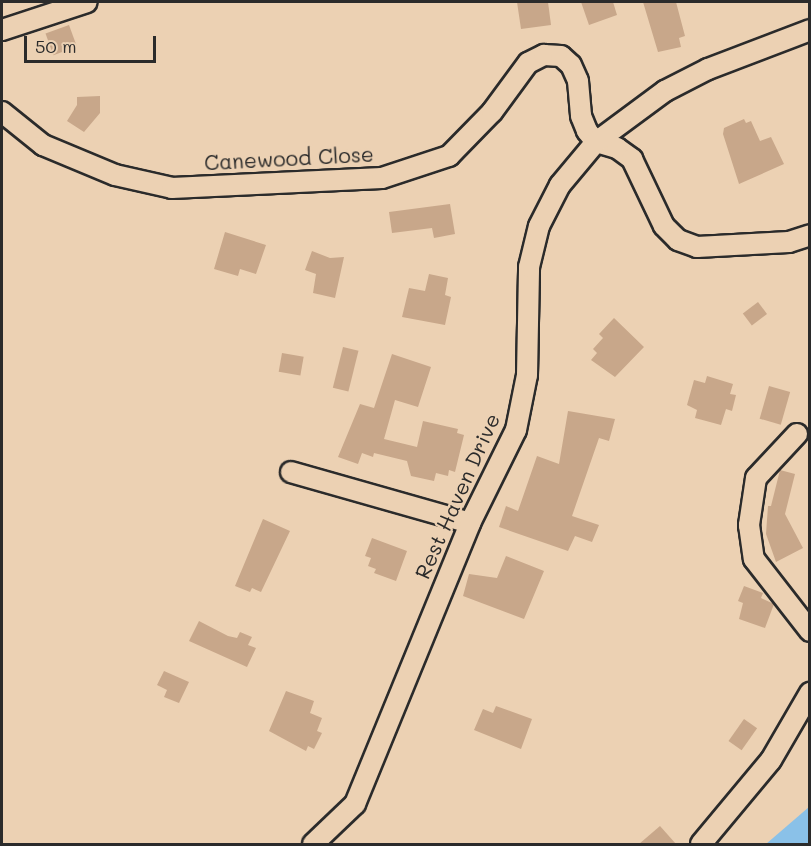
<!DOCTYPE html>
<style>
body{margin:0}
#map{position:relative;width:811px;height:846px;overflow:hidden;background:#ecd1b3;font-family:Mali,sans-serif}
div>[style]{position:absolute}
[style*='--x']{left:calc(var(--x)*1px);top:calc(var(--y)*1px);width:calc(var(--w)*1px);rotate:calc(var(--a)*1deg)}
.water>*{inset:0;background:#8ac1e8}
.building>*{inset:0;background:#c8a78a;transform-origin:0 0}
.roads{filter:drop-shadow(2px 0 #2b2b2b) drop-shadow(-2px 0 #2b2b2b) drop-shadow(0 2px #2b2b2b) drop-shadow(0 -2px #2b2b2b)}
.minor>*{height:20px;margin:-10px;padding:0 10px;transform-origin:10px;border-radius:10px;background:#ecd1b3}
span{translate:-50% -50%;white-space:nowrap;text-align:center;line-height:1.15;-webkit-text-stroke:4.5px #ecd1b3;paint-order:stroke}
.street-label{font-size:21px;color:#2b2b2b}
.frame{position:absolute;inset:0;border:3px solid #2b2b2b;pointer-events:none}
.scale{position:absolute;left:24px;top:36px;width:132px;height:27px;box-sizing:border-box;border:3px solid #2b2b2b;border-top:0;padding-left:8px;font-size:18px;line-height:21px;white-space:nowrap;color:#2b2b2b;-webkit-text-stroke:4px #ecd1b3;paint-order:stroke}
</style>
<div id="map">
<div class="water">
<i style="clip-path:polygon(809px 807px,809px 844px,766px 844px)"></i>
</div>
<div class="building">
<i style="clip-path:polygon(517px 2px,548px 2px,551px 25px,521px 29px)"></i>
<i style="clip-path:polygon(581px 2px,613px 2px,617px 15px,589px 25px)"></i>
<i style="clip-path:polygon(643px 2px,676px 2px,685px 36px,679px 38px,681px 47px,658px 52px)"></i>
<i style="left:69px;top:25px;width:23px;height:25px;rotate:70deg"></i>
<i style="clip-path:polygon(100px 96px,100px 113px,84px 132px,67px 121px,77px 105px,77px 97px)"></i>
<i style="clip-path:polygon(744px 119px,746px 123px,751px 121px,760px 141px,771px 137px,784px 164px,739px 184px,723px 134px,724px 128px)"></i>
<i style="clip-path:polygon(450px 204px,455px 234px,434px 238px,432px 228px,392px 233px,389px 212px)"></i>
<i style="clip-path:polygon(225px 232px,266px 245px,256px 274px,240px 269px,238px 276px,214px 269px)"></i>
<i style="clip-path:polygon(312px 251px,330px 258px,344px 257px,335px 298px,313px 293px,316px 274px,305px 270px)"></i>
<i style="clip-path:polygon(429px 274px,448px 278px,445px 295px,451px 297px,445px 325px,402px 317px,409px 288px,425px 291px)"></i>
<i style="left:758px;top:302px;width:15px;height:19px;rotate:53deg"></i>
<i style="clip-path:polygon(614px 318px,644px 347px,615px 377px,591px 360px,597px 353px,593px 349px,603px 338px,599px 334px)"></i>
<i style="left:343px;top:347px;width:16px;height:42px;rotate:14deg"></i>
<i style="left:282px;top:353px;width:22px;height:19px;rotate:10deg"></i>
<i style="clip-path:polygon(392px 354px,431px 367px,418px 407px,395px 400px,384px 439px,417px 447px,423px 421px,458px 429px,457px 433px,464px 435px,455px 472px,449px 470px,448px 476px,436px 473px,434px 481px,411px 476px,407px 461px,374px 453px,373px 457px,362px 453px,358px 464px,338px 457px,360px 404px,374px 408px)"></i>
<i style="clip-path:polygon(707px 376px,733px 384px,730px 394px,736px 395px,732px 411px,726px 409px,721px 425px,695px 418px,697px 410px,687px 405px,694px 380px,705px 383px)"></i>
<i style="left:769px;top:386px;width:22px;height:34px;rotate:16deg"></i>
<i style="clip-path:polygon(568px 411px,615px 419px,609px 441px,599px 438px,572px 516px,599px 525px,592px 542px,575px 536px,568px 551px,499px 527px,506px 506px,518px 511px,537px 456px,559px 464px)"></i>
<i style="clip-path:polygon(780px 470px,795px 474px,785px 514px,803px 548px,776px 562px,766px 534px,768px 506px,771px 506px)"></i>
<i style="clip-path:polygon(263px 519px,290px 531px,261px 592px,252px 588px,250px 592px,235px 586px)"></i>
<i style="clip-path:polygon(372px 538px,407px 551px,396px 581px,374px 573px,376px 569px,368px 566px,371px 558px,365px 556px)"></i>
<i style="clip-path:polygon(506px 556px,544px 571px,524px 619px,463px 596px,469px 574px,497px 578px)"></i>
<i style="clip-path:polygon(744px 586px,763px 593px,761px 598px,774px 604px,765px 628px,739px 619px,743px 603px,738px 601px)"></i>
<i style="clip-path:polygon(199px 621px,228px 636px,237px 638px,240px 632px,252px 637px,248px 645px,256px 648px,247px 667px,189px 641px)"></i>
<i style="clip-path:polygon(164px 671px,189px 682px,179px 703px,164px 697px,167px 690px,157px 685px)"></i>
<i style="clip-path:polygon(286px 691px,314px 701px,310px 713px,322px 718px,317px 731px,322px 733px,314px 749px,308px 746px,306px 751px,269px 731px)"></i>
<i style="clip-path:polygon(496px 706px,532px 719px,521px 749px,474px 730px,483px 709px,493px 713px)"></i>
<i style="left:744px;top:719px;width:16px;height:27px;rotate:35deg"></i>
<i style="clip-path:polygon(660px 826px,676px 844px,639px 844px)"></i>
</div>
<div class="roads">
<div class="minor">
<i style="--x:2;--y:30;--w:89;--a:-18.2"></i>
<i style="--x:2;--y:112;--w:53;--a:38.8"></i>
<i style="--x:43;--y:145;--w:78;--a:22.6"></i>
<i style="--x:115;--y:175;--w:58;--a:12.8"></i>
<i style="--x:172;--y:188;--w:210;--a:-2.7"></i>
<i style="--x:382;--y:178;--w:71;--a:-18.2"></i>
<i style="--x:449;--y:156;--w:62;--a:-45.7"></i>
<i style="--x:492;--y:112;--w:61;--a:-53.7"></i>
<i style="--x:528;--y:63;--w:18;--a:-27"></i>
<i style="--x:544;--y:55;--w:17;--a:3"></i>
<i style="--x:561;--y:56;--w:13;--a:42"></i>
<i style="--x:571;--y:65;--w:17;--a:66"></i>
<i style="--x:578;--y:81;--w:35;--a:85"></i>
<i style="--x:581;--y:116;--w:16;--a:68"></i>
<i style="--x:587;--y:131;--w:14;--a:51"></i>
<i style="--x:596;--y:142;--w:22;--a:16"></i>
<i style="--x:617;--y:148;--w:19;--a:36"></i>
<i style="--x:632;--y:159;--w:74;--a:64.5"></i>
<i style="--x:664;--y:226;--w:20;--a:45"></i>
<i style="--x:678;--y:240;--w:20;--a:20"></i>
<i style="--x:697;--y:247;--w:92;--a:-3.1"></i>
<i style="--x:789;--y:242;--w:22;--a:-18"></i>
<i style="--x:797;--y:434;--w:60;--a:133"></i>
<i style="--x:756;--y:478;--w:48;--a:98.5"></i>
<i style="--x:749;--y:525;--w:34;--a:82"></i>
<i style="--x:754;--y:559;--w:91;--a:52.1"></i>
<i style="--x:291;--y:472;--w:186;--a:15.9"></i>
<i style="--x:313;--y:844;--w:58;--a:-43.6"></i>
<i style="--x:355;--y:804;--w:304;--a:-67.7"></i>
<i style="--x:470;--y:523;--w:104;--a:-63.7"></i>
<i style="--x:516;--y:430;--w:56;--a:-78.7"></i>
<i style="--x:527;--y:375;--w:108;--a:-88.9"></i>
<i style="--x:529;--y:267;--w:42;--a:-76.3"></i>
<i style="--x:539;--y:226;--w:46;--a:-62.9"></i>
<i style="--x:560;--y:185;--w:56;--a:-50.1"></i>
<i style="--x:596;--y:142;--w:86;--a:-36.5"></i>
<i style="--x:665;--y:91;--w:48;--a:-27.1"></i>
<i style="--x:708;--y:69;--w:109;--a:-20.9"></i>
<i style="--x:701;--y:844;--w:109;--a:-50.2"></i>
<i style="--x:771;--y:760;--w:78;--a:-59.8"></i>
</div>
</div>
<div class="street-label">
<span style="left:289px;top:158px;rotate:-3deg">Canewood Close</span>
<span style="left:457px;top:496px;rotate:-66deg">Rest Haven Drive</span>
</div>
<div class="frame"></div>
<div class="scale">50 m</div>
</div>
